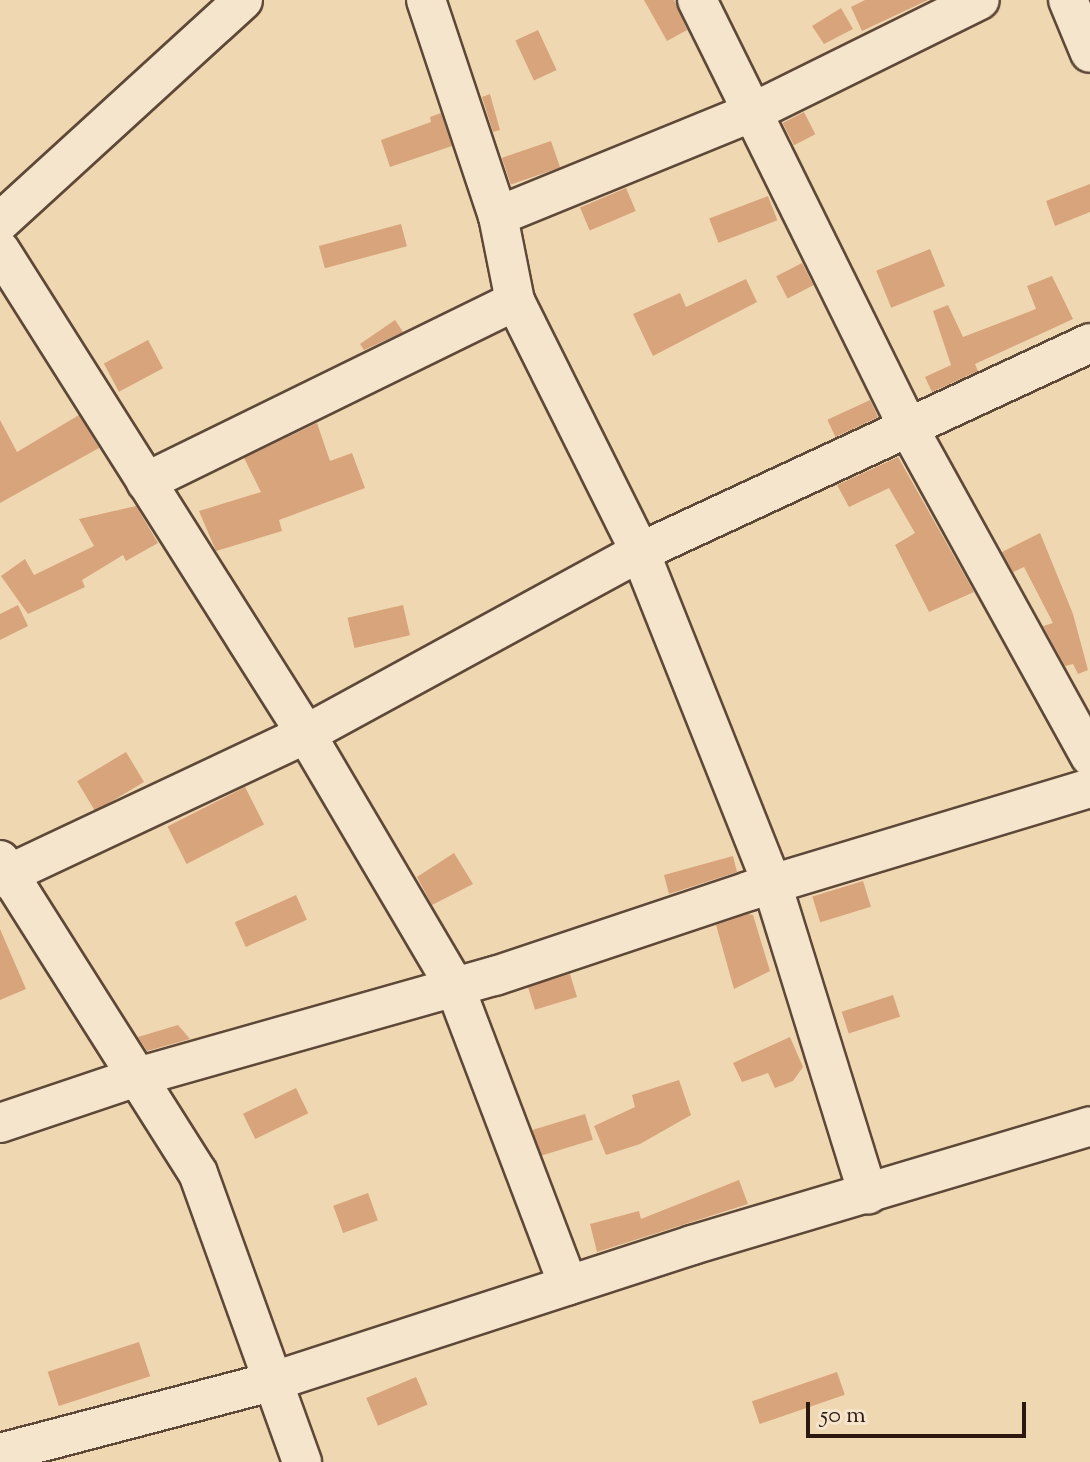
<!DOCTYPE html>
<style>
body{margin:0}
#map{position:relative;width:1090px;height:1462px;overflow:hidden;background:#efd7b1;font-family:"Sorts Mill Goudy",serif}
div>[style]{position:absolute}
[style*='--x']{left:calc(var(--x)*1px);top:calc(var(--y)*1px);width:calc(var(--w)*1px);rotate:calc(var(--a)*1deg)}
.building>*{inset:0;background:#d8a47c;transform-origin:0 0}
.roads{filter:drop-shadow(2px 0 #5e4838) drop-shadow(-2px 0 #5e4838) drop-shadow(0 2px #5e4838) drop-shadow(0 -2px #5e4838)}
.minor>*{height:38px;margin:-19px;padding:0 19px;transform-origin:19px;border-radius:19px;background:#f5e5cc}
span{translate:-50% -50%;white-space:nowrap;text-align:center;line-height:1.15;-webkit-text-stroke:6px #f5e5cc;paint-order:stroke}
.scale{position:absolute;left:806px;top:1402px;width:220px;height:36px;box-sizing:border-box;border:4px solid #2d180f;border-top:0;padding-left:10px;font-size:24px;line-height:28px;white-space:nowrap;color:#2d180f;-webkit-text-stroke:6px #f5e5cc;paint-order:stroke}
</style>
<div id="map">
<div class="building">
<i style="clip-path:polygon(644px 0,674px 0,687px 30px,667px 41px)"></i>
<i style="clip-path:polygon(865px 0,928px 0,862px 31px,851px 7px)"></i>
<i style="clip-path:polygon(841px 8px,853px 29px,824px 44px,812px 26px)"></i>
<i style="left:538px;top:30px;width:44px;height:25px;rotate:65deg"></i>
<i style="clip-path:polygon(490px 94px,500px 130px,493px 132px,482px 97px)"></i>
<i style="left:804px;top:112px;width:25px;height:24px;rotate:63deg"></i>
<i style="clip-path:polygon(441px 113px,452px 146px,390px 167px,381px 140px,431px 122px,430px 117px)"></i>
<i style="left:551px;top:141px;width:28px;height:52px;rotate:71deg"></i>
<i style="clip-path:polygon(1090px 184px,1090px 212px,1055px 226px,1046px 201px)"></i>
<i style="left:626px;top:188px;width:25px;height:50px;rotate:67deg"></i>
<i style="left:768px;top:196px;width:26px;height:63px;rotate:69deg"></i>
<i style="left:401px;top:224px;width:23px;height:85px;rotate:75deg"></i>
<i style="left:930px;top:249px;width:40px;height:58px;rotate:68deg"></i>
<i style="left:802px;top:263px;width:25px;height:29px;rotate:63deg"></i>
<i style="clip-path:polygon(1052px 276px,1073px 319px,975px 364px,978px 371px,932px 392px,925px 377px,951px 365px,933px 311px,948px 305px,963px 337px,1036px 309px,1027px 286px)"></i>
<i style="clip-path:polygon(746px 279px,757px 302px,653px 356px,633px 314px,680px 293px,686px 307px)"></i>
<i style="clip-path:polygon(395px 320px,403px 332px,364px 350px,360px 344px)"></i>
<i style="left:148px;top:340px;width:32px;height:50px;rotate:62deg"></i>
<i style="left:870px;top:400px;width:19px;height:47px;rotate:65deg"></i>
<i style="clip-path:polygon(79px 415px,99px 448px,0 503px,0 420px,17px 452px)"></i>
<i style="clip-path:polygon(317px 423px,330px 461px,352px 453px,365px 488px,279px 520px,282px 531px,216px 551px,199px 511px,261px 492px,244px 458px)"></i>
<i style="clip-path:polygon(898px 457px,974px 592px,929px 612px,895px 545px,915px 533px,889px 488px,849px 507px,837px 485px)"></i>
<i style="clip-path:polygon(136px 506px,158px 543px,126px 561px,123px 555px,82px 580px,85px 587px,28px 614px,1px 576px,25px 559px,34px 575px,94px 546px,79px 519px)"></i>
<i style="clip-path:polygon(1040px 533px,1073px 614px,1088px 670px,1078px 674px,1073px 664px,1065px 666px,1043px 626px,1053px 623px,1024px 567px,1013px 572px,1002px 552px)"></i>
<i style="clip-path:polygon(18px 605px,28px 626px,0 640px,0 614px)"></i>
<i style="left:403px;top:605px;width:31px;height:57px;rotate:77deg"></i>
<i style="left:126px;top:752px;width:35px;height:57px;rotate:59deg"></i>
<i style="left:245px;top:787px;width:42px;height:87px;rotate:63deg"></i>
<i style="clip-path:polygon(454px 853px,473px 884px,432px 905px,417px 877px)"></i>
<i style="clip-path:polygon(733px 856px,737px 872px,669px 894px,664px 875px)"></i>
<i style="left:863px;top:881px;width:27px;height:53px;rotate:73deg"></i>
<i style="left:296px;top:895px;width:27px;height:67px;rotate:66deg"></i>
<i style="clip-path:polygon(748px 914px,753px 915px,770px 971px,734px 989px,716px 925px)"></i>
<i style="clip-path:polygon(0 929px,26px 989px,0 1000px)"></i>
<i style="left:570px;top:974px;width:24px;height:44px;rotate:73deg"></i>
<i style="left:893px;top:995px;width:23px;height:54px;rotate:72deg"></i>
<i style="clip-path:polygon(178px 1025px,190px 1039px,147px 1051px,138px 1037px)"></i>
<i style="clip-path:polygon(790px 1037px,803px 1067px,793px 1081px,775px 1088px,768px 1073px,742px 1082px,733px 1063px)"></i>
<i style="clip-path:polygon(679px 1080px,691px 1115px,640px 1144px,606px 1155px,594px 1126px,635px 1107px,632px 1095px)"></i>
<i style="left:296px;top:1088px;width:28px;height:59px;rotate:64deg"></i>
<i style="left:585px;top:1114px;width:27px;height:55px;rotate:73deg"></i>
<i style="clip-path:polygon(739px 1180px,748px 1204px,597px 1252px,590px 1224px,639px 1211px,641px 1219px)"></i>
<i style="left:368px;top:1193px;width:29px;height:37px;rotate:70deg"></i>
<i style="left:139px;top:1342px;width:36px;height:96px;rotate:72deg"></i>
<i style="left:837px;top:1372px;width:24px;height:90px;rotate:71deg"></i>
<i style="left:416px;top:1377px;width:30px;height:54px;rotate:67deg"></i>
</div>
<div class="roads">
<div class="minor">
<i style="--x:426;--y:0;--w:228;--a:71.6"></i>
<i style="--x:498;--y:216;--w:87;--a:78.7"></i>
<i style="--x:515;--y:301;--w:280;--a:63.5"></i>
<i style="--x:640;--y:552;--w:357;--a:68.3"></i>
<i style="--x:772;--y:884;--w:325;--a:72.8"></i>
<i style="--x:697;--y:0;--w:474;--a:63.7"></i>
<i style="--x:907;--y:425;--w:379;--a:61.1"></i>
<i style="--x:1068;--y:0;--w:57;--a:67.5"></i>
<i style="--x:498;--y:216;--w:273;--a:-22.2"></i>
<i style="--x:751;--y:113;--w:255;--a:-26.3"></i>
<i style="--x:0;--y:222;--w:329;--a:-42.4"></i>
<i style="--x:0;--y:250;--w:573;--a:57.7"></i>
<i style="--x:306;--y:734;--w:294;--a:59.5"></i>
<i style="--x:455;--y:987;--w:319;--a:69.2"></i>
<i style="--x:146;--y:482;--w:411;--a:-26.1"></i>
<i style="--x:0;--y:860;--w:370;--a:57.7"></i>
<i style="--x:198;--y:1173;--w:307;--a:70.2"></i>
<i style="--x:0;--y:878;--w:338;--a:-25.2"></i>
<i style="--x:306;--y:734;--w:380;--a:-28.6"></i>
<i style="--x:640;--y:552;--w:496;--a:-24.9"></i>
<i style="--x:0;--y:1123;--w:145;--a:-18.6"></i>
<i style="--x:137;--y:1077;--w:372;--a:-15.8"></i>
<i style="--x:495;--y:976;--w:268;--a:-18.5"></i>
<i style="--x:749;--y:891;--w:356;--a:-16.8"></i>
<i style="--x:0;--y:1453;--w:283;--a:-14.7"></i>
<i style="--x:274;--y:1381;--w:440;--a:-18"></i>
<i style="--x:692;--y:1245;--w:415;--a:-16.6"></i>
</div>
</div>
<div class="scale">50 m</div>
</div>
